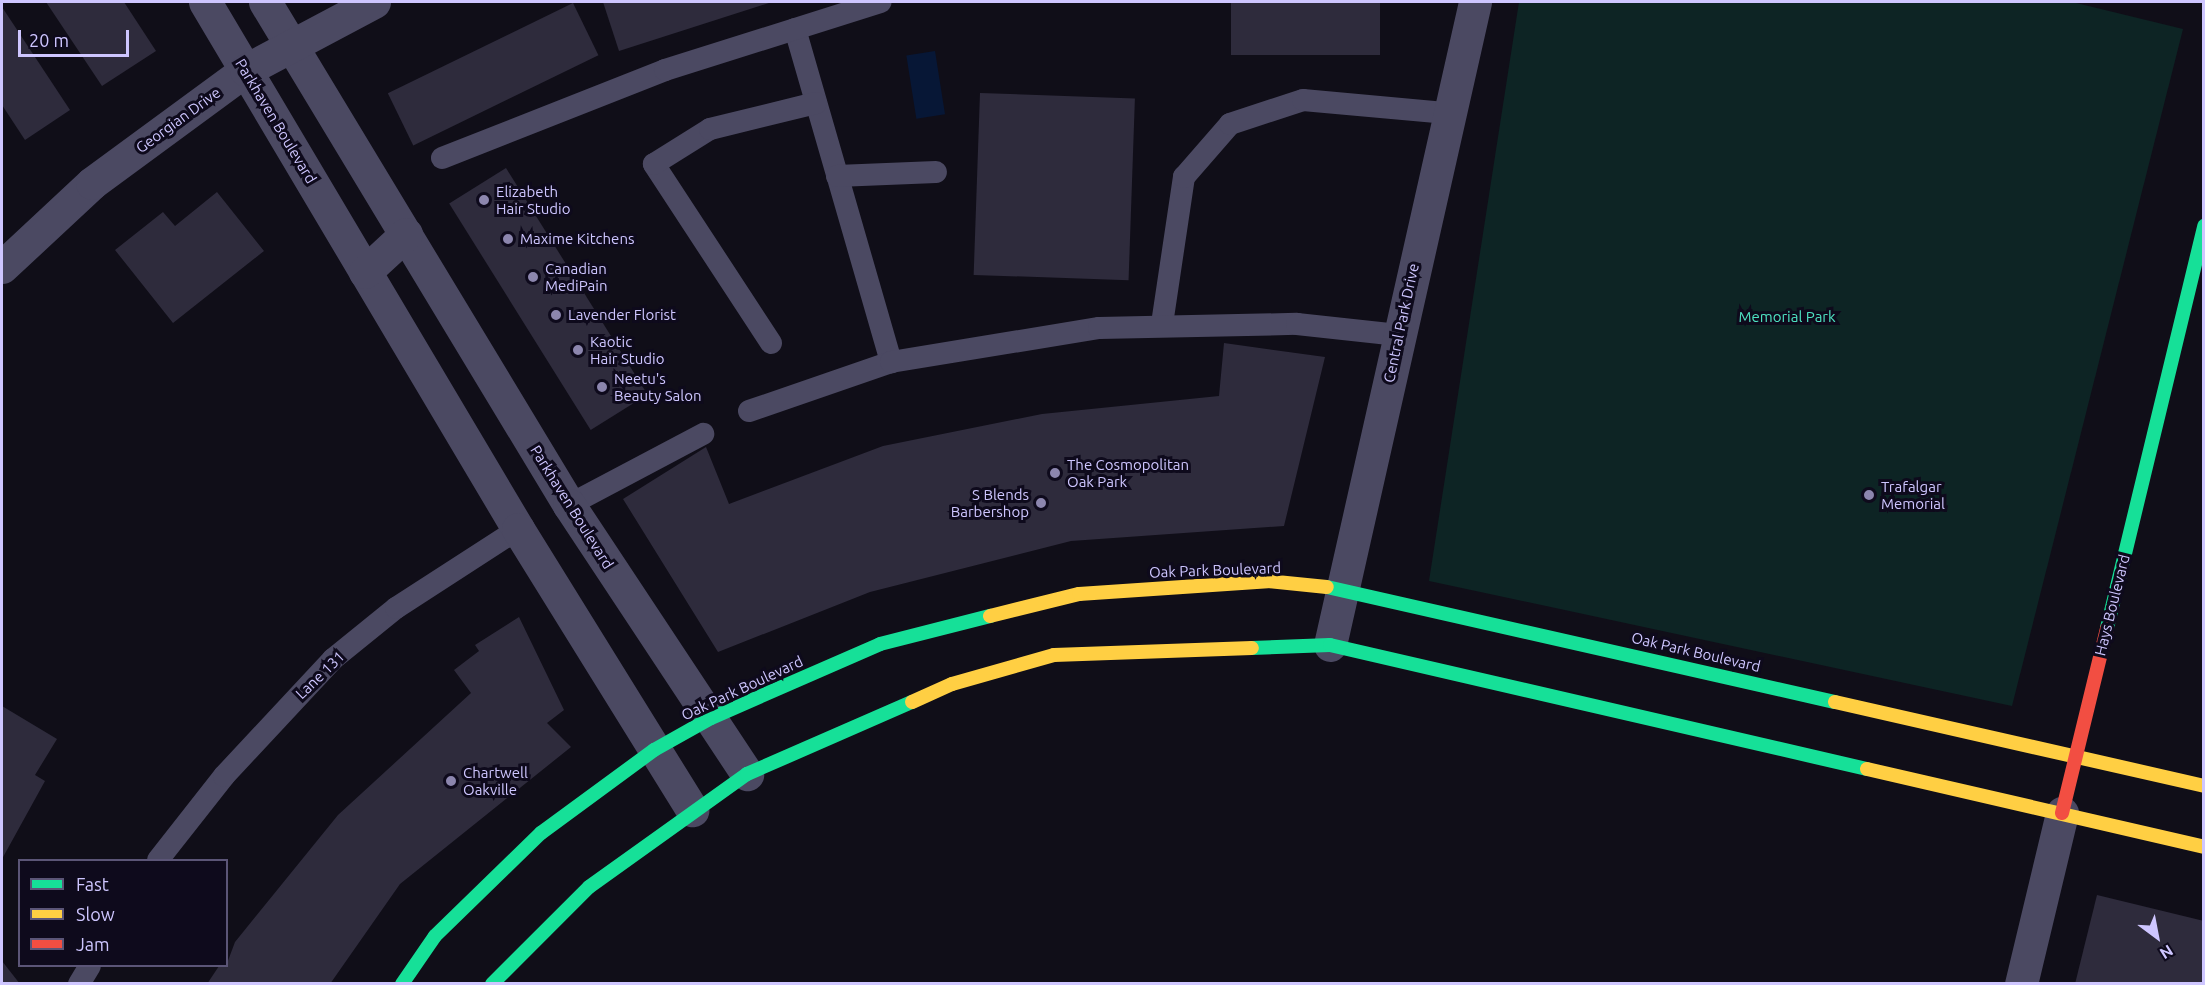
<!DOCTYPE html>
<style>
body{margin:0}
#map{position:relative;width:2205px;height:985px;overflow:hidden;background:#100e18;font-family:Ubuntu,sans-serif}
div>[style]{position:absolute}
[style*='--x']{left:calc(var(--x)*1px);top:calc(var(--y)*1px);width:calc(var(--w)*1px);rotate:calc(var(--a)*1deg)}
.green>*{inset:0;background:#0d2424}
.water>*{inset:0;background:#071736;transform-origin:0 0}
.building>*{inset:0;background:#2e2b3c;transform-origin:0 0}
.lane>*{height:22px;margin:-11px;padding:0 11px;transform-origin:11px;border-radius:11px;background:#4b4962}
.street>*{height:33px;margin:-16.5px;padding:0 16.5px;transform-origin:16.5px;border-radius:16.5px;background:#4b4962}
.fast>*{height:14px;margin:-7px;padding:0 7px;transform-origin:7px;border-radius:7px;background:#16e098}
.slow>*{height:14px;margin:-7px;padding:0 7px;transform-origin:7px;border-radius:7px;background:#ffcf43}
.jam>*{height:14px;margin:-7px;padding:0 7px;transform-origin:7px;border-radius:7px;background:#f24e42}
.dots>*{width:16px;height:16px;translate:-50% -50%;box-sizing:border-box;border:3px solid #0e0a1c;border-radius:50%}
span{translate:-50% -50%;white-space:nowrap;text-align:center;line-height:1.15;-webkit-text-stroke:6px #0e0a1c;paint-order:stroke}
.street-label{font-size:15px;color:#cec6ff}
.poi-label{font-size:15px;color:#cec6ff}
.left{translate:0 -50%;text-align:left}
.right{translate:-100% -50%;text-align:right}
.park-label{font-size:15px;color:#4ee3c2}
.frame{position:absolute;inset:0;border:3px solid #cec6ff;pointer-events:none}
.legend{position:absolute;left:18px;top:859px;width:210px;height:108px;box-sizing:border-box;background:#0e0a1c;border:2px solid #5b5577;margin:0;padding:8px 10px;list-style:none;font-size:18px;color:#cec6ff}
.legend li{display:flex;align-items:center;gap:12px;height:30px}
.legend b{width:30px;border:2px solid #5b5577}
.north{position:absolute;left:2127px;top:907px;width:60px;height:60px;-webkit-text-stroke:4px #0e0a1c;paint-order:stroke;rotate:148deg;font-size:16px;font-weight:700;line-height:24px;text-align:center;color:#cec6ff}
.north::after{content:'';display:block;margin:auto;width:21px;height:27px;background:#cec6ff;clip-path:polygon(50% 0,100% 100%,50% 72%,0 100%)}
.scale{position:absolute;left:18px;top:30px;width:111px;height:27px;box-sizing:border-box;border:3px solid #cec6ff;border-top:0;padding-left:8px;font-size:18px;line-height:21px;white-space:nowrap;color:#cec6ff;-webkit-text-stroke:4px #0e0a1c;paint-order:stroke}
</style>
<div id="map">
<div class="green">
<i style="clip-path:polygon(1519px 2px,2072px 2px,2183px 29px,2012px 706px,1429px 581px)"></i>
</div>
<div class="water">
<i style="left:935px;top:51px;width:64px;height:29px;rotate:81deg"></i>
</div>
<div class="building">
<i style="clip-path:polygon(46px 2px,124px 2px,156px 51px,102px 86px)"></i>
<i style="clip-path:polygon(603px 2px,772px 2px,619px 51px)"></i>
<i style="left:1231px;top:2px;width:149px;height:53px"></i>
<i style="left:573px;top:3px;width:58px;height:206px;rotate:64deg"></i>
<i style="clip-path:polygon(2px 7px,70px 110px,25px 140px,2px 105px)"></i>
<i style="left:980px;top:93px;width:155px;height:182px;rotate:2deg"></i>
<i style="left:506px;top:168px;width:267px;height:67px;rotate:58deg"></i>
<i style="clip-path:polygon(217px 192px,264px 251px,173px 323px,115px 250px,163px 212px,175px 226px)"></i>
<i style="clip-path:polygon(1224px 343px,1325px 357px,1284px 526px,1071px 541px,870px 592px,718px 652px,623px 499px,706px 447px,729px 504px,883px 446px,1042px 414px,1219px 396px)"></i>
<i style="clip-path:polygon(519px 617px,564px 710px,547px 723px,571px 747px,400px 884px,330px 984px,207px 984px,219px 966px,226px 966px,235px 942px,338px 815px,471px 693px,454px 670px,479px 651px,475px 645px)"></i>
<i style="clip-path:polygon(2px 706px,57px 739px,35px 775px,45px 781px,2px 859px)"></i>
<i style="clip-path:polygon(2097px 895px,2204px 921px,2204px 984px,2075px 984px)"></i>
<i style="clip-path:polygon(2px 961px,20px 984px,2px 984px)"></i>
</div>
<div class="lane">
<i style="--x:795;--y:29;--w:347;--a:73.9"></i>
<i style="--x:442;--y:158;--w:240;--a:-21.5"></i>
<i style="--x:665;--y:70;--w:226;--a:-17.5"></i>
<i style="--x:837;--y:176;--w:99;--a:-2.3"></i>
<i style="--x:1162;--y:324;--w:149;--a:-81.5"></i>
<i style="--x:1184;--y:177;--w:70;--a:-49"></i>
<i style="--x:1230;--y:124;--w:77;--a:-18.2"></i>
<i style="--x:1303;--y:100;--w:145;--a:5.2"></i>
<i style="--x:771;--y:343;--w:214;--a:-123.2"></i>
<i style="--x:654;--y:164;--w:66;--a:-32"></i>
<i style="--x:710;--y:129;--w:109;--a:-13.8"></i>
<i style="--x:749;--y:411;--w:150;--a:-19"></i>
<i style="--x:891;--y:362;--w:211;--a:-9.3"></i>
<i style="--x:1099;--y:328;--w:198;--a:-1.2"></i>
<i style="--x:1297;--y:324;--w:102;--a:6.2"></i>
<i style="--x:569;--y:505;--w:152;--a:-27.9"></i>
<i style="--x:158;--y:860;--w:107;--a:-51.8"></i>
<i style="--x:224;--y:776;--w:160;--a:-47"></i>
<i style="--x:333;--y:659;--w:81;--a:-39"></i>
<i style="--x:396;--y:608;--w:145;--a:-32.9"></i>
<i style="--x:79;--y:984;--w:21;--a:-59"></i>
</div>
<div class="street">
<i style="--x:205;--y:2;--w:613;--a:59.29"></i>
<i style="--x:518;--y:529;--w:331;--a:58.2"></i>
<i style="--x:265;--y:2;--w:588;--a:58.85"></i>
<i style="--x:569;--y:505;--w:323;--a:56.5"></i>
<i style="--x:2;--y:267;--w:123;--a:-43"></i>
<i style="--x:92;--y:183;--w:191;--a:-36.3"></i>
<i style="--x:246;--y:70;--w:145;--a:-28"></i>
<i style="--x:365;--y:272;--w:56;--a:-42.8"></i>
<i style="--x:1330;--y:645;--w:659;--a:-77.29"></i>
<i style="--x:2021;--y:984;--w:176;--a:-76.5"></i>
</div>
<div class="fast">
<i style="--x:1327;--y:587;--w:521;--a:12.76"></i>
<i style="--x:2107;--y:628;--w:414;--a:-76.4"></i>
<i style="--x:1252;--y:648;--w:78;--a:-2.2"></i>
<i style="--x:1330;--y:645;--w:551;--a:13"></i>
<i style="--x:402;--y:984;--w:58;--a:-55.5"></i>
<i style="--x:435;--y:936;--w:148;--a:-44.2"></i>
<i style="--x:541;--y:833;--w:140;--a:-36.3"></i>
<i style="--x:654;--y:750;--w:65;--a:-29.3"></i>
<i style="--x:711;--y:718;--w:184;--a:-23.6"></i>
<i style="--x:880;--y:644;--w:114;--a:-14.3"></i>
<i style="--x:492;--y:984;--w:137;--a:-45"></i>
<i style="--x:589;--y:887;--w:194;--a:-35.6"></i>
<i style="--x:747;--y:774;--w:180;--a:-23.6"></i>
</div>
<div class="slow">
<i style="--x:990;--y:616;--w:92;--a:-13.9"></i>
<i style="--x:1079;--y:594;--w:189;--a:-3.9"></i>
<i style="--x:1268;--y:581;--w:59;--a:5.8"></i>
<i style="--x:912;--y:702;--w:44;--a:-24.2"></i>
<i style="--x:952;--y:684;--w:106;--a:-15.9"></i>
<i style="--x:1054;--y:655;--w:198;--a:-2"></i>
<i style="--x:1835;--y:702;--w:378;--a:12.8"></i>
<i style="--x:1867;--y:769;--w:346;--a:13"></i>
</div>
<div class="jam">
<i style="--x:2062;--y:813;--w:190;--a:-76.3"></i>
</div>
<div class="dots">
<i style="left:484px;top:200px;background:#8c86ae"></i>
<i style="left:508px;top:239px;background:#8c86ae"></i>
<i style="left:533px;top:277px;background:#8c86ae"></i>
<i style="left:556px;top:315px;background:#8c86ae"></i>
<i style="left:578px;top:350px;background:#8c86ae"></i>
<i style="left:602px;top:387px;background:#8c86ae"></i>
<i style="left:1055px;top:473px;background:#8c86ae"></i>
<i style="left:1869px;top:495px;background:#8c86ae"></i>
<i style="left:1041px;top:503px;background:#8c86ae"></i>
<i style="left:451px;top:781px;background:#8c86ae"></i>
</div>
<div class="street-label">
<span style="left:178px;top:120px;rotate:-36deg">Georgian Drive</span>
<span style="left:276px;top:121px;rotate:59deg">Parkhaven Boulevard</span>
<span style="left:1401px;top:323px;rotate:-78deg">Central Park Drive</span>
<span style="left:572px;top:507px;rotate:58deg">Parkhaven Boulevard</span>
<span style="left:1215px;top:570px;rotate:-2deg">Oak Park Boulevard</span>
<span style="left:2112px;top:605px;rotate:-76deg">Hays Boulevard</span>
<span style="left:1696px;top:652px;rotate:13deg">Oak Park Boulevard</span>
<span style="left:320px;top:675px;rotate:-44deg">Lane 131</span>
<span style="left:742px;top:688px;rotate:-25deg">Oak Park Boulevard</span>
</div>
<div class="poi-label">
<span class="left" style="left:496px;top:200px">Elizabeth<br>Hair Studio</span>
<span class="left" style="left:520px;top:239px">Maxime Kitchens</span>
<span class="left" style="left:545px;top:277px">Canadian<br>MediPain</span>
<span class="left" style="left:568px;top:315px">Lavender Florist</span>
<span class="left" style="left:590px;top:350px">Kaotic<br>Hair Studio</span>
<span class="left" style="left:614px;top:387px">Neetu's<br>Beauty Salon</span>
<span class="left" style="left:1067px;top:473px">The Cosmopolitan<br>Oak Park</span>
<span class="left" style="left:1881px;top:495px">Trafalgar<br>Memorial</span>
<span class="right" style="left:1029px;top:503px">S Blends<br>Barbershop</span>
<span class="left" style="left:463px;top:781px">Chartwell<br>Oakville</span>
</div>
<div class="park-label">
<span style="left:1787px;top:317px">Memorial Park</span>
</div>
<div class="frame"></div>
<ul class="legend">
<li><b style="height:8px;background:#16e098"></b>Fast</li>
<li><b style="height:8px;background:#ffcf43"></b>Slow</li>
<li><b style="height:8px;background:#f24e42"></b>Jam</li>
</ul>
<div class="north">N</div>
<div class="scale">20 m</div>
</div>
